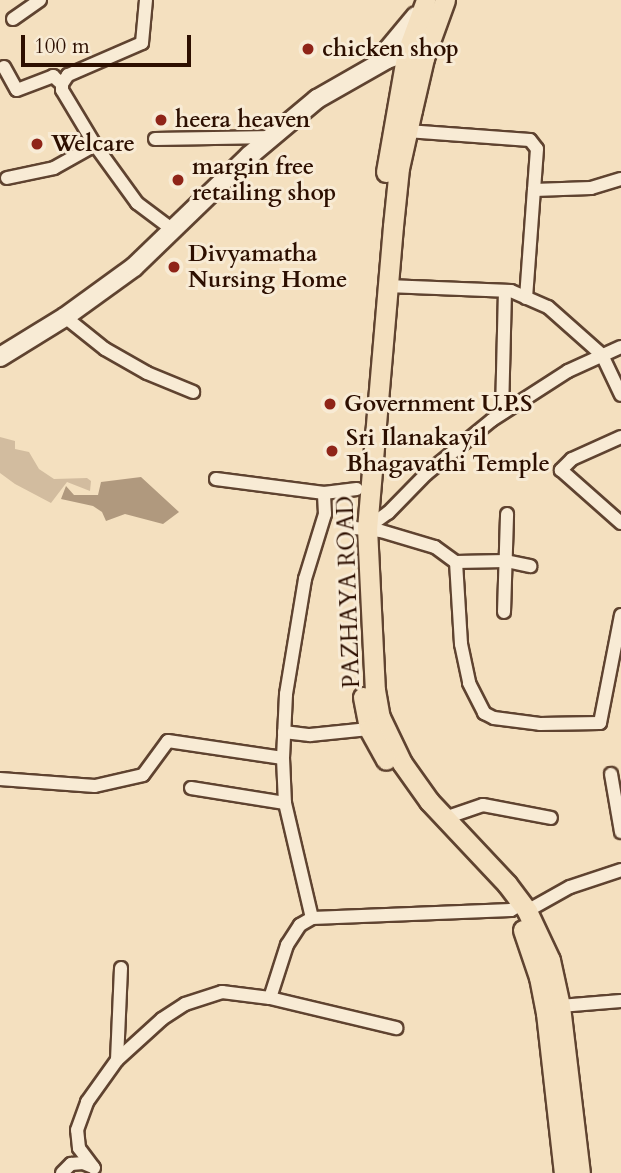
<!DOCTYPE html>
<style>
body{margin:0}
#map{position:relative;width:621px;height:1173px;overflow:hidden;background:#f4e0bf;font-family:Cardo,serif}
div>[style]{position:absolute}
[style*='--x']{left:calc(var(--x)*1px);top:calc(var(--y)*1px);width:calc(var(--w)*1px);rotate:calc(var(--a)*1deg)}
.green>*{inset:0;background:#d2bc9f}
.water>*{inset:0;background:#b0997e}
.roads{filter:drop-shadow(2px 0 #5f4330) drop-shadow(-2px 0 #5f4330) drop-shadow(0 2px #5f4330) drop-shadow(0 -2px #5f4330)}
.minor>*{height:12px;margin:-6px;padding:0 6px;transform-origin:6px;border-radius:6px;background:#f8ebd5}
.secondary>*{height:18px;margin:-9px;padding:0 9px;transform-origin:9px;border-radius:9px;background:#f8ebd5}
.primary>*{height:19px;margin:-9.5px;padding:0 9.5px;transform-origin:9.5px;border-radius:9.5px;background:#f4e0bf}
.dots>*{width:19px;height:19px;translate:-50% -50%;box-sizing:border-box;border:4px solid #f8ebd5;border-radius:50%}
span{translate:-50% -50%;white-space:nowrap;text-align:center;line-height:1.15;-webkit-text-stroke:6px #f8ebd5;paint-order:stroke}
.poi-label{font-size:23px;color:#2d0f00;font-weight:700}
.left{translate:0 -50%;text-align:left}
.street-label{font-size:23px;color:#2d0f00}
.scale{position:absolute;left:21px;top:35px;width:170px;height:32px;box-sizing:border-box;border:4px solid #2d0f00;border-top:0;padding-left:9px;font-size:21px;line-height:24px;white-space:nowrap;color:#2d0f00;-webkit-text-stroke:5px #f8ebd5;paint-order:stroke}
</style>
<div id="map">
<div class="green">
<i style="clip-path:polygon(0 437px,15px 441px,15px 449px,29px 452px,39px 469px,54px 479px,87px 478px,91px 481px,90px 491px,67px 482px,51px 503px,15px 484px,0 473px)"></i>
</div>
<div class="water">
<i style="clip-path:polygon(141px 477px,179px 512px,163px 524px,125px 514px,106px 521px,102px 512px,93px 506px,61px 499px,66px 486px,74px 495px,98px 495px,101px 482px)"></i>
</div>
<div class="roads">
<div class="minor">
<i style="--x:146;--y:0;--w:43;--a:95.3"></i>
<i style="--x:142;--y:43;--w:81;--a:156.6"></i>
<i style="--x:68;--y:75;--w:11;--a:124"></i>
<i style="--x:62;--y:84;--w:6;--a:90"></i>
<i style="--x:62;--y:90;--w:64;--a:59"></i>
<i style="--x:95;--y:145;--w:72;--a:54.1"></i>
<i style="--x:137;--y:203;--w:45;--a:36.9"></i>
<i style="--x:13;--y:19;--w:33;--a:-35"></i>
<i style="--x:4;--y:67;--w:26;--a:61"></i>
<i style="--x:17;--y:90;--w:39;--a:-21"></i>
<i style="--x:53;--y:76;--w:12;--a:42"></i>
<i style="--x:407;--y:131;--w:123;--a:4.2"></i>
<i style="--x:530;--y:140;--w:11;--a:52"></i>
<i style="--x:537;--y:149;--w:41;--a:94.2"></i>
<i style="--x:534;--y:190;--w:57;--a:-2"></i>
<i style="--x:591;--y:188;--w:31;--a:-17"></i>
<i style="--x:155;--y:139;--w:118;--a:-1"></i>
<i style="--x:7;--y:178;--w:48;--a:-12"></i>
<i style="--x:54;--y:168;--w:47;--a:-29.3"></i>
<i style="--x:387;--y:286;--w:124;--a:2.3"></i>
<i style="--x:511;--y:291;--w:40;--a:23.4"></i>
<i style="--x:548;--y:307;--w:72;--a:41.6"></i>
<i style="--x:602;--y:355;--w:44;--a:64.6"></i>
<i style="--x:526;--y:298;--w:108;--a:-85.8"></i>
<i style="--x:65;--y:317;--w:51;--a:38.7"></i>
<i style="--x:105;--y:349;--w:48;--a:29.7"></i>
<i style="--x:147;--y:373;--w:50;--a:22.4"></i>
<i style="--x:502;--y:413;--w:122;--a:-88.6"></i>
<i style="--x:621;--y:437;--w:54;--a:155.8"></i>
<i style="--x:572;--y:459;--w:16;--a:135"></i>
<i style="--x:561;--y:470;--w:80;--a:41.5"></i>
<i style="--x:216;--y:479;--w:109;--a:7.4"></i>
<i style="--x:355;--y:528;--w:26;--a:7"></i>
<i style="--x:381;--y:531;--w:56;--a:16.5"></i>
<i style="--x:435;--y:547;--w:26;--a:36"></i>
<i style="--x:456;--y:562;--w:82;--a:86.5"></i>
<i style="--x:461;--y:644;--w:40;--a:78"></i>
<i style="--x:469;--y:683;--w:34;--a:63"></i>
<i style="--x:484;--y:713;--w:11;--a:27"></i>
<i style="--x:494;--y:718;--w:46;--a:7.4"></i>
<i style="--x:540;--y:724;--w:60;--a:-1"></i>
<i style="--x:600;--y:723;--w:110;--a:-79"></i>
<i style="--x:367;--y:528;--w:26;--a:-36"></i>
<i style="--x:388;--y:513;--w:54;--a:-45.7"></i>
<i style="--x:426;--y:474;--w:85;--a:-39.3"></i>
<i style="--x:492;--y:420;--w:90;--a:-32.8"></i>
<i style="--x:568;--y:371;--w:58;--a:-24.4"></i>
<i style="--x:456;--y:562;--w:50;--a:-1.1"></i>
<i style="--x:506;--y:561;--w:25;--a:12"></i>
<i style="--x:504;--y:612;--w:98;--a:-88.2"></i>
<i style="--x:284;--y:732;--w:26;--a:7"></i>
<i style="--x:310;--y:735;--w:59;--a:-5.8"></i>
<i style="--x:283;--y:758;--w:45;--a:87.5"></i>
<i style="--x:285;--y:803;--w:118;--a:76.8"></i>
<i style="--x:611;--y:774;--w:59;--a:80.2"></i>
<i style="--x:0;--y:779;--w:95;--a:4.2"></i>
<i style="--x:95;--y:786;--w:49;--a:-12.9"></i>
<i style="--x:143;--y:775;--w:42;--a:-53.7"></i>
<i style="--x:168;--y:741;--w:116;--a:8.4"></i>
<i style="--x:283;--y:758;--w:64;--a:-87.3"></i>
<i style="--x:286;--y:694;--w:117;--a:-80.6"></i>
<i style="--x:305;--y:579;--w:68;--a:-72.9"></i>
<i style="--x:325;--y:514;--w:21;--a:-93"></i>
<i style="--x:324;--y:493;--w:33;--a:-7"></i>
<i style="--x:191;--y:788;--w:95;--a:9.1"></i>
<i style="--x:445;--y:818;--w:40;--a:-18.9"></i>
<i style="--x:483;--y:805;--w:69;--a:10.8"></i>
<i style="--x:527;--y:911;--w:49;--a:-29.2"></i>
<i style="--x:570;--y:887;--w:54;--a:-18.4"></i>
<i style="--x:270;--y:998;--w:130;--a:13.4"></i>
<i style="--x:560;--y:1006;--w:61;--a:-4.7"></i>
<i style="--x:117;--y:1060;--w:92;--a:-87.5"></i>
<i style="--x:94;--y:1168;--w:25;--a:-127"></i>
<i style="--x:79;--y:1148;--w:18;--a:-96"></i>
<i style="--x:77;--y:1130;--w:30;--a:-70"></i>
<i style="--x:87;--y:1102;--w:52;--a:-54.5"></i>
<i style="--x:117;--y:1060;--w:61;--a:-42.3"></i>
<i style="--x:162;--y:1019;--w:27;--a:-33"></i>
<i style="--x:185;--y:1004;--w:39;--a:-18"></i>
<i style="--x:222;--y:992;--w:48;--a:7.1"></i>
<i style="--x:270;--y:998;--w:56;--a:-72.2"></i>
<i style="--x:287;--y:945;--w:24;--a:-57"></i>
<i style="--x:300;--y:925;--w:14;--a:-30"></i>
<i style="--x:312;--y:918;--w:199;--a:-2.3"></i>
<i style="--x:511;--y:910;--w:12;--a:-31"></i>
<i style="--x:62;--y:1173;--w:13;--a:-45"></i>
<i style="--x:71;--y:1164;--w:12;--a:-5"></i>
<i style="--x:83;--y:1163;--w:11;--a:22"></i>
</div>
<div class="secondary">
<i style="--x:380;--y:59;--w:56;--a:-50.1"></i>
<i style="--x:0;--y:357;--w:76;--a:-31.6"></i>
<i style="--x:65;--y:317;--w:85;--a:-35.9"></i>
<i style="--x:134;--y:267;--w:160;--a:-44"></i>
<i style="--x:249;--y:156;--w:89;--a:-40"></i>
<i style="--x:317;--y:99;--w:81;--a:-29.7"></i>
<i style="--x:387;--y:59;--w:21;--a:-19"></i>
<i style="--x:407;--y:52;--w:13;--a:18"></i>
</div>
<div class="primary">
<i style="--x:445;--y:0;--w:62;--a:109.9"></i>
<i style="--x:424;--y:58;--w:53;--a:103"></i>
<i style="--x:412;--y:110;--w:59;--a:102.6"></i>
<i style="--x:399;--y:168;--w:58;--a:95.9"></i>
<i style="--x:393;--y:226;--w:303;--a:94.9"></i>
<i style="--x:367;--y:528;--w:162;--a:87.2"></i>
<i style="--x:375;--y:690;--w:27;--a:80"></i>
<i style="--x:380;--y:717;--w:51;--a:64.4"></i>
<i style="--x:402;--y:763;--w:47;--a:54.6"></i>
<i style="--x:429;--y:801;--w:114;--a:46.8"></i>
<i style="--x:507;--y:884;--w:34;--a:53"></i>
<i style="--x:527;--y:911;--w:54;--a:64.9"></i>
<i style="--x:550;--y:960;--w:47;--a:77.7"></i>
<i style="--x:560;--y:1006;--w:168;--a:83.2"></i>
<i style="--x:386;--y:172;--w:122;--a:-80.1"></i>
<i style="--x:407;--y:52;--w:55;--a:-69.9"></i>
<i style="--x:363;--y:697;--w:33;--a:79"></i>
<i style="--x:369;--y:729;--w:35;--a:61"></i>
<i style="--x:523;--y:930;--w:50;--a:71.2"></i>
<i style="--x:539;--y:977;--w:37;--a:79"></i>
<i style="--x:546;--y:1013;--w:161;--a:83.6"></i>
</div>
</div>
<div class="dots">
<i style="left:308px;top:49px;background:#8f2418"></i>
<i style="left:161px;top:120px;background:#8f2418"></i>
<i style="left:37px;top:144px;background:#8f2418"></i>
<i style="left:178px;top:180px;background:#8f2418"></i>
<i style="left:174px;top:267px;background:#8f2418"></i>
<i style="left:330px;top:404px;background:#8f2418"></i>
<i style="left:332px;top:451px;background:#8f2418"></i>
</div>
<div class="poi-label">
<span class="left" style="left:322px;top:49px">chicken shop</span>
<span class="left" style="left:175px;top:120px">heera heaven</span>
<span class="left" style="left:51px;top:144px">Welcare</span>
<span class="left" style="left:192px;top:180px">margin free<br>retailing shop</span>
<span class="left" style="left:188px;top:267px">Divyamatha<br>Nursing Home</span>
<span class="left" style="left:344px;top:404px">Government U.P.S</span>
<span class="left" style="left:346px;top:451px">Sri Ilanakayil<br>Bhagavathi Temple</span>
</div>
<div class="street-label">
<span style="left:349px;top:592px;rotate:-92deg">PAZHAYA ROAD</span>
</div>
<div class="scale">100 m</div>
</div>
